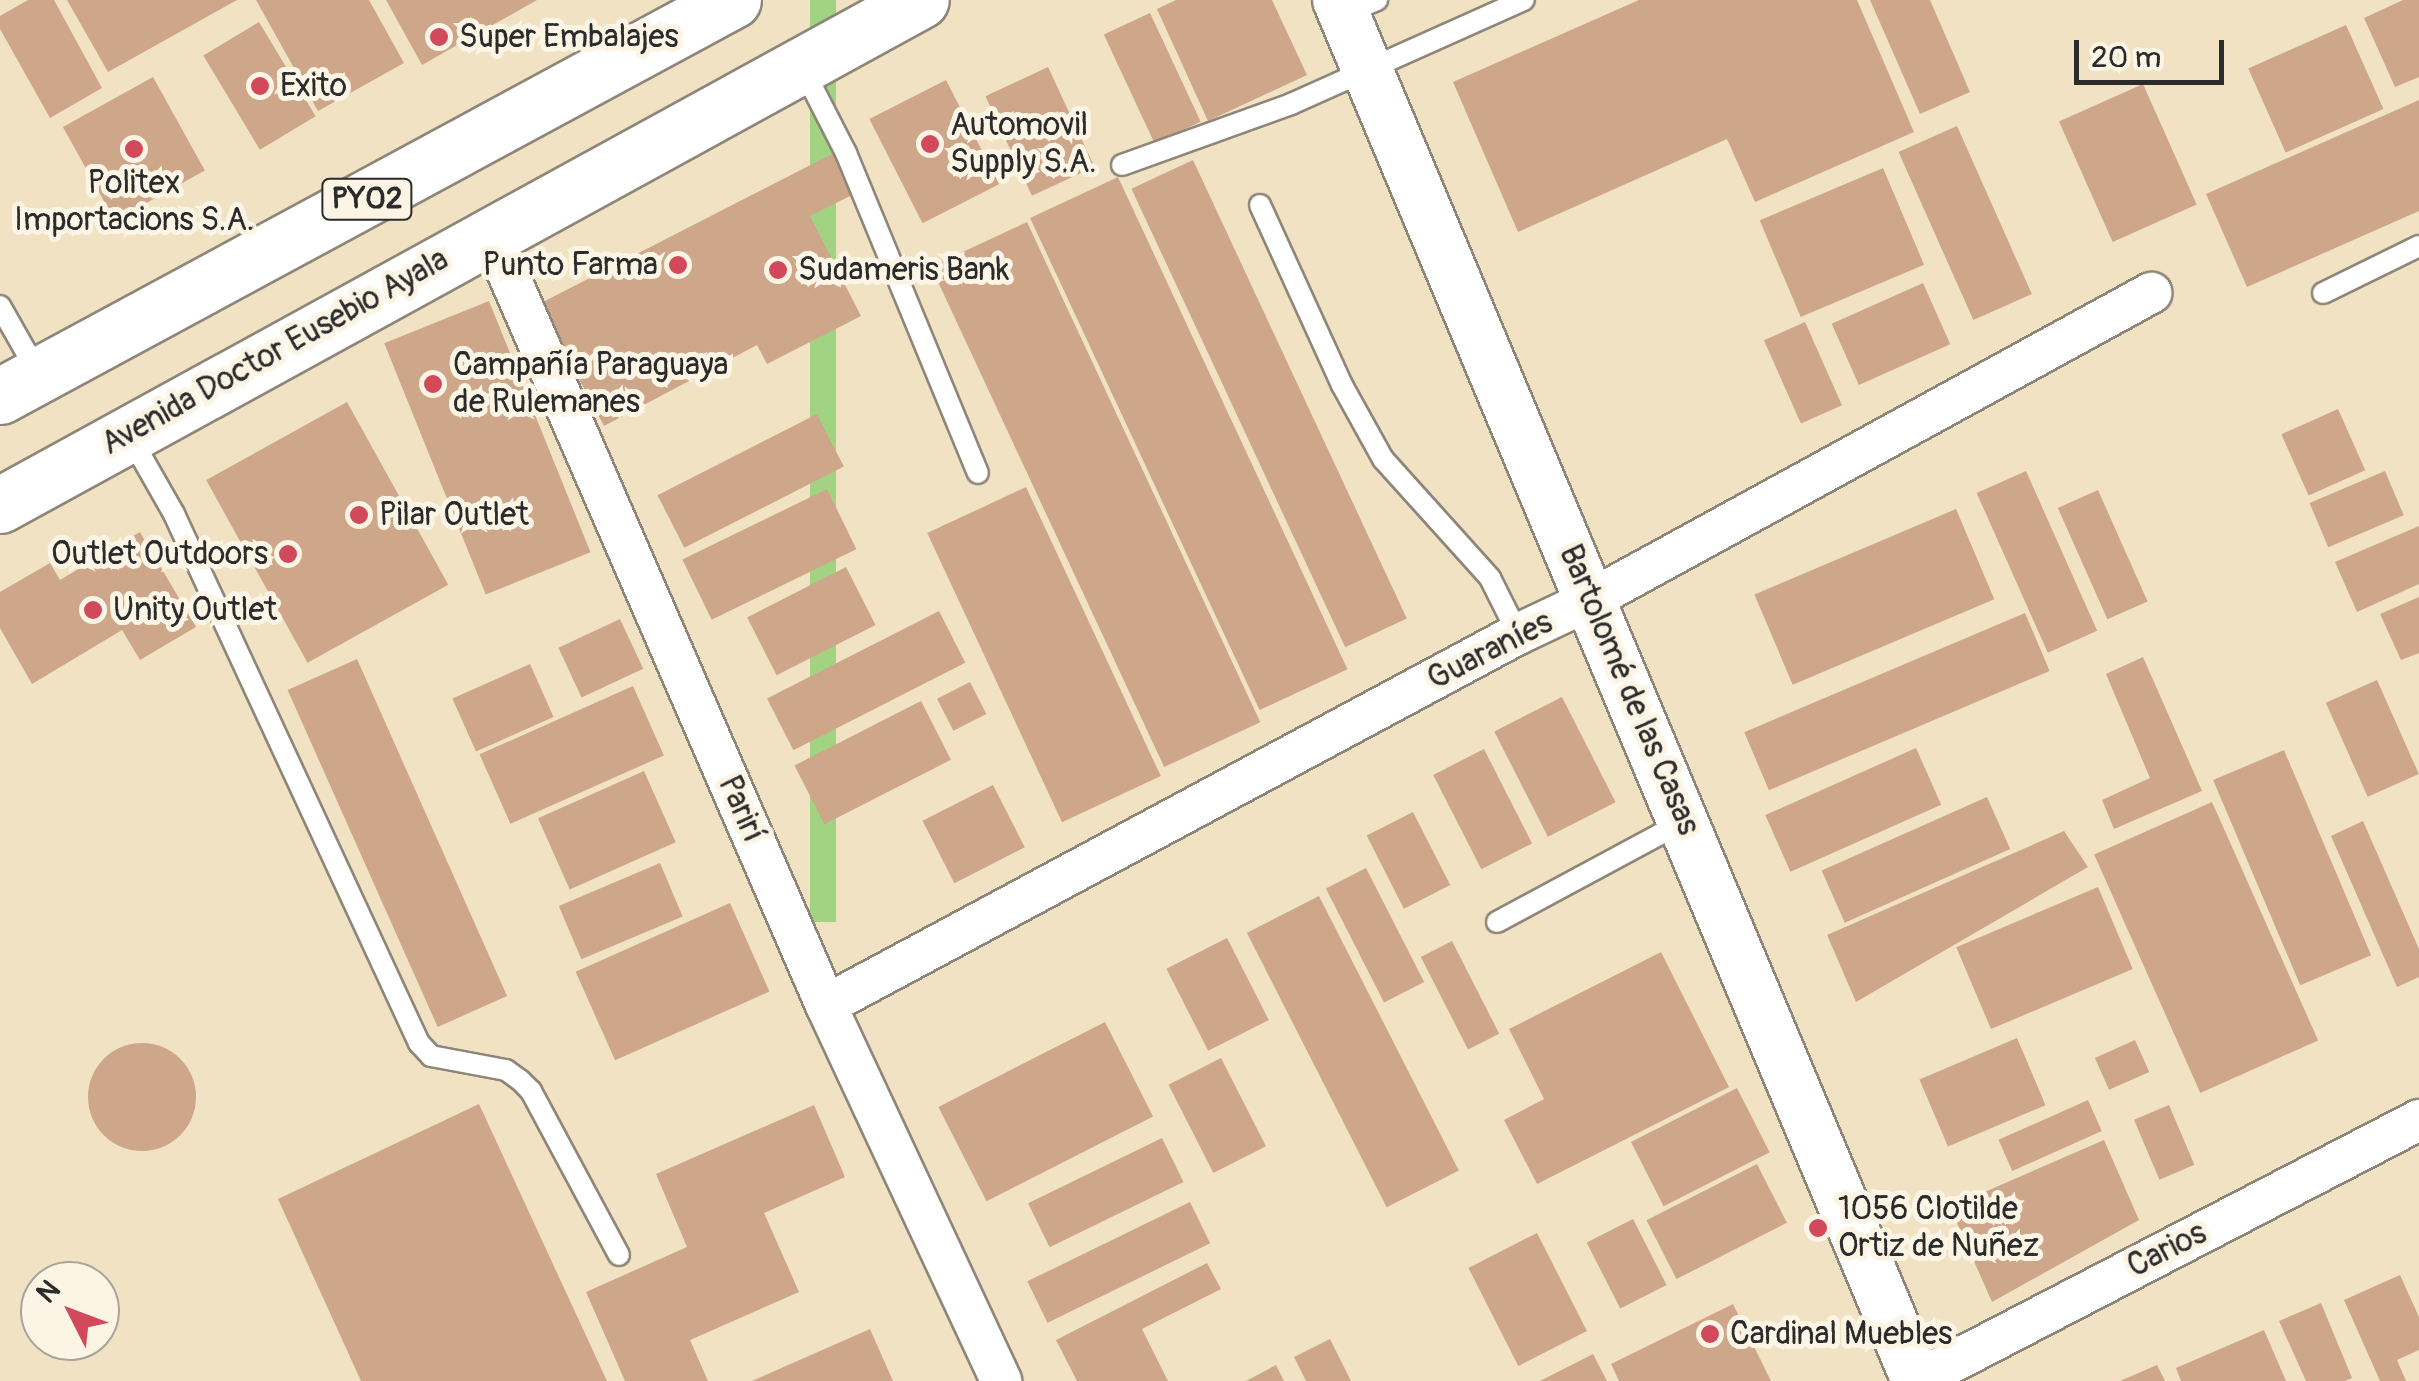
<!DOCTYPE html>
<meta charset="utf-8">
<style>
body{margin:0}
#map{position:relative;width:2419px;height:1381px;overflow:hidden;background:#f1e2c4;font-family:Pangolin,sans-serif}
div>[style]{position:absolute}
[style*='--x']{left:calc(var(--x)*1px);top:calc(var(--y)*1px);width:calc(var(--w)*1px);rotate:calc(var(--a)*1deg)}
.green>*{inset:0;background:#a1d382;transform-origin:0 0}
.building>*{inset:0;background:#cea78a;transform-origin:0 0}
.round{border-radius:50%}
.roads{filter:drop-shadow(2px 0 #8e8678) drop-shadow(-2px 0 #8e8678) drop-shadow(0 2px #8e8678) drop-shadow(0 -2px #8e8678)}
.service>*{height:20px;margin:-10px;padding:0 10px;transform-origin:10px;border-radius:10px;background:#fff}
.minor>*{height:40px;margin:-20px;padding:0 20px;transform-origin:20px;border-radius:20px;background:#fff}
.tertiary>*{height:50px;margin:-25px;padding:0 25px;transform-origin:25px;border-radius:25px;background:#fff}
.trunk>*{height:55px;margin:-27.5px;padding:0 27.5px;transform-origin:27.5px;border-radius:27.5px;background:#fff}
.dots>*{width:28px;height:28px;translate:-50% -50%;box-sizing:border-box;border:5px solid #fcf5e5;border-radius:50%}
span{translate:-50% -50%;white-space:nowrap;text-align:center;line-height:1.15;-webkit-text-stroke:10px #fcf5e5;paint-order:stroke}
.shield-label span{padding:2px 8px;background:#fcf5e5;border:2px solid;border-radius:8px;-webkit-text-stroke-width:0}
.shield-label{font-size:30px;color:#2b2b2b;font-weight:700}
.poi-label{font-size:32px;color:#2b2b2b}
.left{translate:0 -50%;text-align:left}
.right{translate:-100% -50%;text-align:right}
.street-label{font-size:32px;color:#2b2b2b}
.north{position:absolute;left:20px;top:1261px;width:100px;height:100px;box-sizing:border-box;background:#fcf5e5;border:2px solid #a8a49b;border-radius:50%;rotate:312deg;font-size:28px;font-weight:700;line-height:40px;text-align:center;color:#2b2b2b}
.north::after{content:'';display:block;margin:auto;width:35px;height:45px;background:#d1495b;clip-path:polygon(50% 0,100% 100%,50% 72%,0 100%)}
.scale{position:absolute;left:2074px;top:40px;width:150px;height:45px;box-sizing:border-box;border:5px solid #2b2b2b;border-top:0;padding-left:12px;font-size:30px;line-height:35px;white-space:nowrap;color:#2b2b2b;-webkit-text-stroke:8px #fcf5e5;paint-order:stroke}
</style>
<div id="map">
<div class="green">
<i style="left:810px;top:0;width:26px;height:922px"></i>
</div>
<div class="building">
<i style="clip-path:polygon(28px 0,54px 0,102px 88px,50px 118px,0 29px,0 16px)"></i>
<i style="clip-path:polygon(67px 0,237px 0,108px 72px)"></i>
<i style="clip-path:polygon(256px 0,369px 0,404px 63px,318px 111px)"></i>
<i style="clip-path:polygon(386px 0,537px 0,422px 65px)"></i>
<i style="clip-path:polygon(1176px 0,1272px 0,1307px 75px,1208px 121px,1157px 9px)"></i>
<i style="clip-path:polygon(1639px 0,1857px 0,1914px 132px,1755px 202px,1727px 139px,1518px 232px,1453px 82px)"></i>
<i style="clip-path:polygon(1870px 0,1930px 0,1970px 92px,1920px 114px)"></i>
<i style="clip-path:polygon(2403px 0,2419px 0,2419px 77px,2395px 87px,2364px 18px)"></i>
<i style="left:1150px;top:13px;width:120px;height:51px;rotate:65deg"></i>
<i style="left:259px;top:22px;width:110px;height:65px;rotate:59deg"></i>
<i style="left:2346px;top:25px;width:92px;height:107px;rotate:66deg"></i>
<i style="left:1048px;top:67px;width:110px;height:69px;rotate:65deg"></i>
<i style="left:153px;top:77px;width:107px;height:103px;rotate:61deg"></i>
<i style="left:946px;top:80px;width:117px;height:86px;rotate:63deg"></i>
<i style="left:2143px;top:84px;width:132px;height:92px;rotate:66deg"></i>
<i style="clip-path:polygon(2419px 100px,2419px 211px,2247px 287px,2206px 194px)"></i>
<i style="left:1957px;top:126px;width:184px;height:64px;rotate:66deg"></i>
<i style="clip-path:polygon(834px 153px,854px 194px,810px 216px,861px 316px,767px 364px,757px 345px,604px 426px,539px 304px)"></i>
<i style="left:1193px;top:160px;width:506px;height:68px;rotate:65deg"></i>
<i style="left:1883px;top:168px;width:105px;height:134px;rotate:67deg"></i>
<i style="left:1118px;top:177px;width:543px;height:97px;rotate:65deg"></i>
<i style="left:1027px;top:222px;width:552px;height:106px;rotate:65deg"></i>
<i style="left:1923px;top:283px;width:67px;height:100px;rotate:66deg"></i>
<i style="left:489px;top:301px;width:271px;height:113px;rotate:68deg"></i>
<i style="left:1805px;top:322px;width:91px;height:45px;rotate:66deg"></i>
<i style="left:347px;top:402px;width:209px;height:161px;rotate:61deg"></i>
<i style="left:2338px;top:409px;width:67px;height:62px;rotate:66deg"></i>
<i style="left:817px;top:414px;width:59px;height:179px;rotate:63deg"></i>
<i style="left:2026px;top:471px;width:175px;height:54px;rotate:66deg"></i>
<i style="left:2385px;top:471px;width:48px;height:82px;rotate:67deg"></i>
<i style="left:1026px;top:487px;width:319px;height:109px;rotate:65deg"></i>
<i style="left:827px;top:489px;width:67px;height:161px;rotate:64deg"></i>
<i style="left:2098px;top:490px;width:122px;height:44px;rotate:66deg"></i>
<i style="left:1956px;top:509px;width:98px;height:219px;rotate:67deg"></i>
<i style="clip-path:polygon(2419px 526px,2419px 584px,2357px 612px,2335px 562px)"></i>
<i style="clip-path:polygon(140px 532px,196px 627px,140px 660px,122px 630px,32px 684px,0 628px,0 592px,50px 563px,60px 580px)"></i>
<i style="left:846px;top:567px;width:65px;height:111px;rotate:63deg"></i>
<i style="clip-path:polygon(2419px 597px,2419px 653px,2401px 660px,2380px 614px)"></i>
<i style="left:939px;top:611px;width:58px;height:193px;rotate:63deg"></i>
<i style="left:2025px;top:613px;width:63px;height:305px;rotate:67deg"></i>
<i style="left:620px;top:619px;width:55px;height:68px;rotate:65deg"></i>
<i style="clip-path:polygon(2143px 657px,2202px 791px,2114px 829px,2102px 800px,2150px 778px,2106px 674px)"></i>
<i style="left:357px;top:659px;width:369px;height:76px;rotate:66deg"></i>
<i style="left:530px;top:664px;width:58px;height:85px;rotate:66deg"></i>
<i style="left:2377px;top:680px;width:103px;height:56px;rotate:66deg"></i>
<i style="left:970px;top:682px;width:36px;height:37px;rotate:63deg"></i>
<i style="left:633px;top:686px;width:76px;height:168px;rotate:66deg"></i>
<i style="left:1562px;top:697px;width:118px;height:76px;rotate:63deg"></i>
<i style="left:921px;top:701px;width:66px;height:142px;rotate:63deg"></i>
<i style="left:1916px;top:748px;width:62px;height:165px;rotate:66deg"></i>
<i style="left:1484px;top:749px;width:106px;height:57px;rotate:63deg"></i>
<i style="left:2284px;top:750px;width:223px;height:77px;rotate:67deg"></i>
<i style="left:644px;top:771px;width:78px;height:116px;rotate:66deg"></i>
<i style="left:993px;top:785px;width:70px;height:79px;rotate:63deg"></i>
<i style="left:1987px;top:797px;width:57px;height:181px;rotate:66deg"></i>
<i style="left:2212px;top:802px;width:261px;height:129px;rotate:66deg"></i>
<i style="left:1413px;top:812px;width:82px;height:52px;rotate:63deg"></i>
<i style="clip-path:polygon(2363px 821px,2419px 949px,2419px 977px,2397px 987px,2331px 836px)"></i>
<i style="clip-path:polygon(2064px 831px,2088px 867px,1856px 1002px,1827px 935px)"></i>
<i style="left:660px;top:863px;width:58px;height:110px;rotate:67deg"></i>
<i style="left:1366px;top:868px;width:128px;height:45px;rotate:63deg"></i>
<i style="left:2098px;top:887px;width:89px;height:154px;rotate:67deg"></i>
<i style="left:1319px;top:896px;width:308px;height:81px;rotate:63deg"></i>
<i style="left:730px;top:903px;width:97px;height:169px;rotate:66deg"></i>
<i style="left:1227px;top:938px;width:92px;height:68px;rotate:63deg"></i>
<i style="left:1452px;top:941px;width:104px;height:35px;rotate:63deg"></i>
<i style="clip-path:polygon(1661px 952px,1729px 1087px,1537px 1184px,1504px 1120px,1544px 1099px,1509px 1029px)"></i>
<i style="left:1105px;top:1022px;width:106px;height:187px;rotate:63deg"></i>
<i style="left:2017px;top:1038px;width:73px;height:106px;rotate:67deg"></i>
<i style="left:2135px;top:1040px;width:35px;height:44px;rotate:66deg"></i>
<i class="round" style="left:88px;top:1043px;width:108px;height:108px"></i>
<i style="left:1221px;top:1058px;width:99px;height:59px;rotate:63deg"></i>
<i style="left:1737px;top:1088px;width:72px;height:119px;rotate:63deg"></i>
<i style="left:2088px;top:1100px;width:34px;height:98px;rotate:66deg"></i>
<i style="clip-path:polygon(479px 1104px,607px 1381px,361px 1381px,278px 1199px)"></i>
<i style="clip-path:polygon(814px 1105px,845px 1177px,764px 1213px,799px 1292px,690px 1340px,708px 1381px,625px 1381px,586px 1292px,687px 1247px,656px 1174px)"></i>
<i style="left:2169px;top:1105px;width:65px;height:38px;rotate:67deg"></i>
<i style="left:1162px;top:1138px;width:49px;height:149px;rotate:64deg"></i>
<i style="clip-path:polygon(2104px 1140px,2139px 1220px,1992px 1302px,1950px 1207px)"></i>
<i style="left:1757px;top:1164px;width:66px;height:124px;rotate:63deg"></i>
<i style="left:1190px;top:1202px;width:46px;height:181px;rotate:64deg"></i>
<i style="left:1633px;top:1219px;width:74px;height:52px;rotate:63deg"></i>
<i style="left:1537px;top:1233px;width:110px;height:77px;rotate:63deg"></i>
<i style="clip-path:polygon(1207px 1263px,1221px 1289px,1142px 1329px,1168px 1381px,1077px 1381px,1056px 1340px)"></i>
<i style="clip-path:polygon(2400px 1275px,2419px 1317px,2419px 1350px,2397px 1360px,2406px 1381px,2380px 1381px,2344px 1300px)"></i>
<i style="clip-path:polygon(2321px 1303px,2352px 1378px,2345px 1381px,2306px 1381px,2279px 1321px)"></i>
<i style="clip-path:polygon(1733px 1304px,1771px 1381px,1619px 1381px,1611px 1364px)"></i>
<i style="clip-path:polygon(870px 1329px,893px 1381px,752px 1381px)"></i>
<i style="clip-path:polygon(2264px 1330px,2286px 1381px,2181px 1381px,2176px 1368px)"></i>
<i style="clip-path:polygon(1330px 1339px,1351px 1381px,1306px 1381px,1294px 1357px)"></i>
<i style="clip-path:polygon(1593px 1354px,1607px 1381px,1540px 1381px)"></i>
<i style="clip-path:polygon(1276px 1365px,1284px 1381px,1246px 1381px)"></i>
<i style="clip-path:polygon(2157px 1365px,2165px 1381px,2120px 1381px)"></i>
</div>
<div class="roads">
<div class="service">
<i style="--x:1344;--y:14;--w:36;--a:-23"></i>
<i style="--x:802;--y:67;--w:97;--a:62.9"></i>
<i style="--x:846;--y:153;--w:346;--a:67.6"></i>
<i style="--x:1122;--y:165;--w:180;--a:-19.8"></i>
<i style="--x:1291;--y:104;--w:255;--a:-24.1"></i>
<i style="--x:1260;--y:205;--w:198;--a:65.5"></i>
<i style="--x:1342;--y:385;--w:85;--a:61"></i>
<i style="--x:1383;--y:459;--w:160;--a:48"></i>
<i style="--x:1490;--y:578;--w:63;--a:63.4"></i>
<i style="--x:2323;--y:293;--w:107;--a:-26.1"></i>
<i style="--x:0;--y:306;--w:77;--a:60.4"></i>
<i style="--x:129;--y:435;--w:91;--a:60.3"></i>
<i style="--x:174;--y:514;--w:583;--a:65.15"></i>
<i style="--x:419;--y:1043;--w:18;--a:47"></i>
<i style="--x:431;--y:1056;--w:76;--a:10.6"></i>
<i style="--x:506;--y:1070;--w:17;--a:36"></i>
<i style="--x:520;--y:1080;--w:16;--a:45"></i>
<i style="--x:531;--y:1091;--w:186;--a:61.8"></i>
<i style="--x:1497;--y:922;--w:211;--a:-28.3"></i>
</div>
<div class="minor">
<i style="--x:490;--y:232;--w:843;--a:66.51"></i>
<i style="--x:826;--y:1005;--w:415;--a:65"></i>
<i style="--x:826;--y:1005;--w:785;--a:-28.2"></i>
<i style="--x:1518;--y:634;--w:80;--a:-25.3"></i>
<i style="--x:1590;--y:600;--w:640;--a:-28.69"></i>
<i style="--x:1916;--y:1381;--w:567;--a:-27.42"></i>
</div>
<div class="tertiary">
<i style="--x:1338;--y:0;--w:1497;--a:67.25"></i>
</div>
<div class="trunk">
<i style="--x:0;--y:396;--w:833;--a:-28.38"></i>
<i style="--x:0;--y:505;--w:1050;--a:-28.74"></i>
</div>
</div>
<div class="dots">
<i style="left:439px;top:37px;background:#d1495b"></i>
<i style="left:260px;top:86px;background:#d1495b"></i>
<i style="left:930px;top:144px;background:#d1495b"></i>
<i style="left:134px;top:149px;background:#d1495b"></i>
<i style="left:678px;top:265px;background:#d1495b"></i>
<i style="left:778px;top:270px;background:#d1495b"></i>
<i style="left:433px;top:384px;background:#d1495b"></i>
<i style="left:359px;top:515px;background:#d1495b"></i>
<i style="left:288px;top:554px;background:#d1495b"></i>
<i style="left:93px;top:610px;background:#d1495b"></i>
<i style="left:1818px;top:1228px;background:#d1495b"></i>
<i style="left:1710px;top:1334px;background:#d1495b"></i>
</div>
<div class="shield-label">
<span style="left:367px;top:199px">PY02</span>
</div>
<div class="poi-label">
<span class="left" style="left:459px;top:37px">Super Embalajes</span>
<span class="left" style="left:280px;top:86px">Exito</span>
<span class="left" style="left:950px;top:144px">Automovil<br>Supply S.A.</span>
<span style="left:134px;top:202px">Politex<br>Importacions S.A.</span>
<span class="right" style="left:658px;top:265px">Punto Farma</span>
<span class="left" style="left:798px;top:270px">Sudameris Bank</span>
<span class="left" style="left:453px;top:384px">Campañía Paraguaya<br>de Rulemanes</span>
<span class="left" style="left:379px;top:515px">Pilar Outlet</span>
<span class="right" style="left:268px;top:554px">Outlet Outdoors</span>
<span class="left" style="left:113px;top:610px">Unity Outlet</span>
<span class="left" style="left:1838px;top:1228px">1056 Clotilde<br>Ortiz de Nuñez</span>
<span class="left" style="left:1730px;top:1334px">Cardinal Muebles</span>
</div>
<div class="street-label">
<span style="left:275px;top:352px;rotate:-29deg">Avenida Doctor Eusebio Ayala</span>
<span style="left:1490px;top:651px;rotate:-27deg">Guaraníes</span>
<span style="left:1629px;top:690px;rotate:67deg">Bartolomé de las Casas</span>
<span style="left:741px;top:809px;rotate:66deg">Parirí</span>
<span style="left:2167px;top:1250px;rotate:-27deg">Carios</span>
</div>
<div class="north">N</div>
<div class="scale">20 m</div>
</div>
